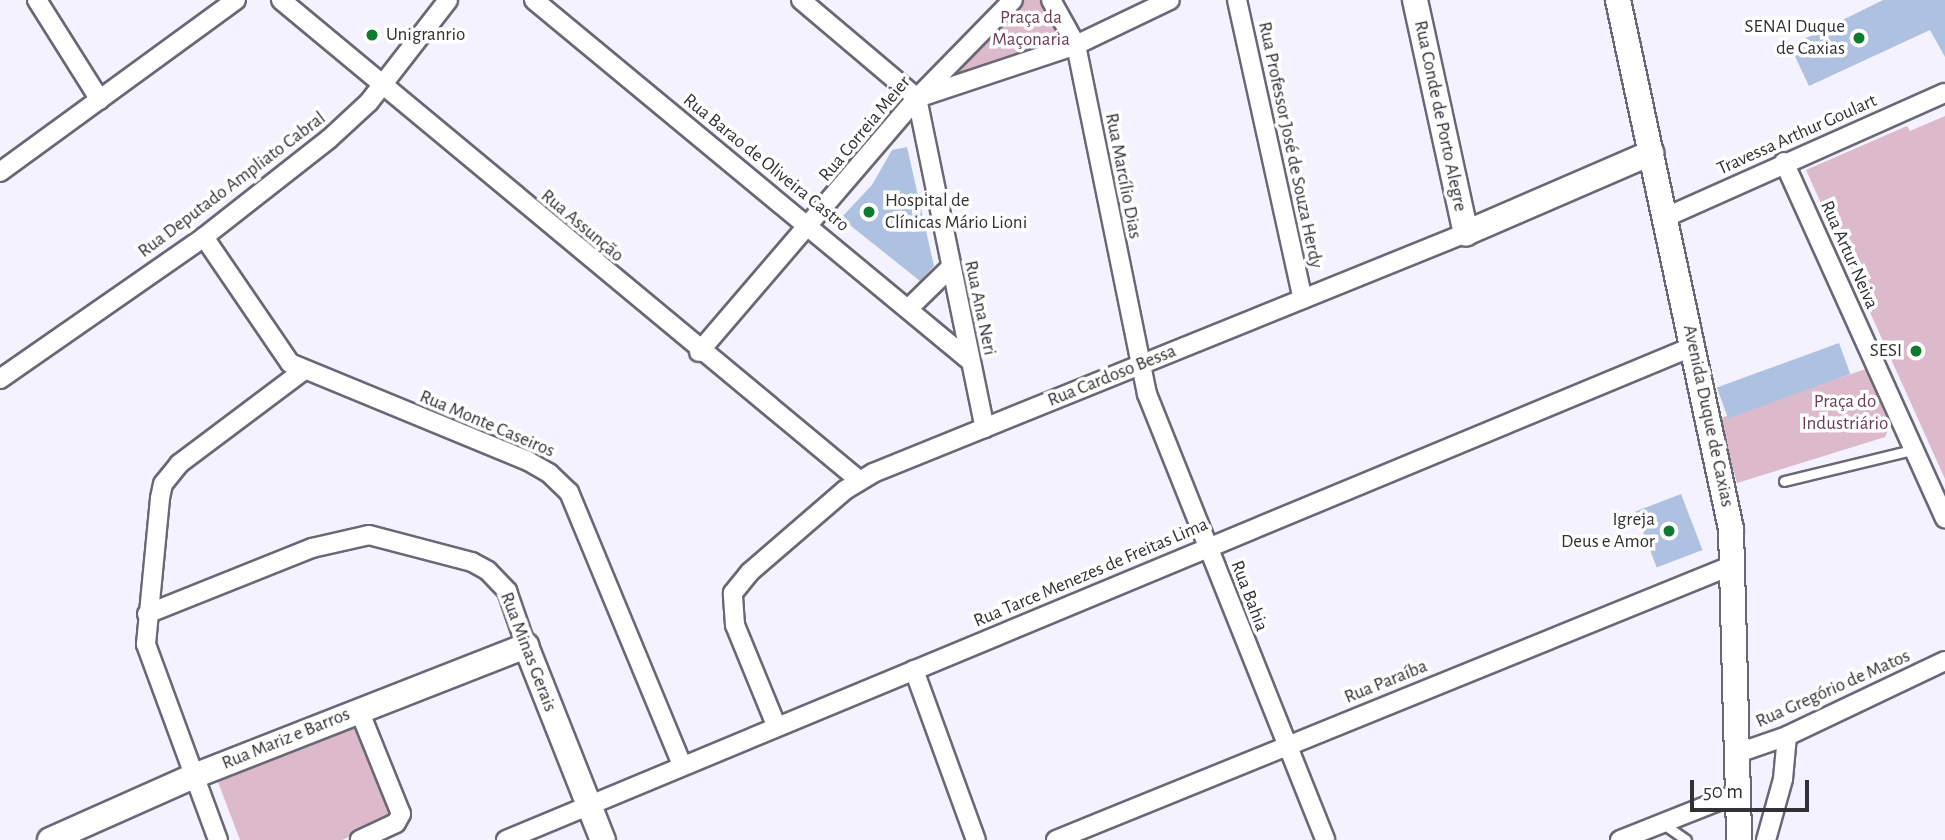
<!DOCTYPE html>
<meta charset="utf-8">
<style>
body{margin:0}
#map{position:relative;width:1945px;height:840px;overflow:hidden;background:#f3f2fe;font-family:"Alegreya Sans",sans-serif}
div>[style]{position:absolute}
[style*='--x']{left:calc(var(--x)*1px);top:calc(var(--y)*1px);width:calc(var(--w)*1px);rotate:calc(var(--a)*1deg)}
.green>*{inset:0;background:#dcb9cb}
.building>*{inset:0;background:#afc1e0;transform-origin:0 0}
.roads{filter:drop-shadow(2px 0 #696874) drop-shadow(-2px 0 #696874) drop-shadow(0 2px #696874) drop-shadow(0 -2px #696874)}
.lane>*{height:9px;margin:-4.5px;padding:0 4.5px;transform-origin:4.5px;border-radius:4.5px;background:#fff}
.street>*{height:18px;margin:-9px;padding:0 9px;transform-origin:9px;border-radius:9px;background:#fff}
.secondary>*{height:24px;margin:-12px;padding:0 12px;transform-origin:12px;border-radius:12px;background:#fff}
.dots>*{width:19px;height:19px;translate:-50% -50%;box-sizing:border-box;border:4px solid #fff;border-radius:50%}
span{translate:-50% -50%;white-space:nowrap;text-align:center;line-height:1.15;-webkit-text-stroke:7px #fff;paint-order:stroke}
.park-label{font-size:19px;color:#6e3d58}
.poi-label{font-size:19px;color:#313136}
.right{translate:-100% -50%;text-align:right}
.left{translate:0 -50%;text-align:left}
.street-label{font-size:19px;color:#313136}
.scale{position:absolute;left:1690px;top:780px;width:119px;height:32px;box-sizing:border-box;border:4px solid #313136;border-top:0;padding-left:9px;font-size:21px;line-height:24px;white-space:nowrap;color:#313136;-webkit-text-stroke:5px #fff;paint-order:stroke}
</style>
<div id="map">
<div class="green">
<i style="clip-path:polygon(1019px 0,1046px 0,1071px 45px,922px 102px)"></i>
<i style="clip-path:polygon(1945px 116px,1945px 479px,1806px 170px,1907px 126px,1910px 131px)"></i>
<i style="clip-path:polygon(1866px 369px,1890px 426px,1885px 437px,1737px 483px,1718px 419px)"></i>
<i style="clip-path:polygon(354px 718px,396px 815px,342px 840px,240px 840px,215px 774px)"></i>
</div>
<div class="building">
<i style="clip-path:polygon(1883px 0,1945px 0,1945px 57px,1930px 30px,1809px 86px,1790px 46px)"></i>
<i style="clip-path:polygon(907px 147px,934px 266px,920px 281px,841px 218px,872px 185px,892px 150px)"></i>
<i style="left:1839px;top:343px;width:33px;height:130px;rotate:70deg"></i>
<i style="left:1681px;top:494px;width:60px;height:49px;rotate:69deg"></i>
</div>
<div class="roads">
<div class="lane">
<i style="--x:1784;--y:481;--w:132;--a:-13.6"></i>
<i style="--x:1662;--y:823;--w:29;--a:35"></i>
</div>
<div class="street">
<i style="--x:37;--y:0;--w:118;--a:57.8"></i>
<i style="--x:281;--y:0;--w:751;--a:39.71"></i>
<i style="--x:534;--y:0;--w:566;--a:39.62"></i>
<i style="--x:801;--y:0;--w:152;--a:40.2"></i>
<i style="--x:917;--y:98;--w:337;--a:78.4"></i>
<i style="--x:1051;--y:0;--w:51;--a:60.9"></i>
<i style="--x:1076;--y:45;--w:356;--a:78.5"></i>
<i style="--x:1147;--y:394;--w:480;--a:68.2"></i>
<i style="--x:1237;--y:0;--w:306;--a:77.6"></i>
<i style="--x:920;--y:97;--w:164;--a:-18.4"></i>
<i style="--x:1076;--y:45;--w:104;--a:-25.6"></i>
<i style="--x:1784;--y:162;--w:391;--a:65.7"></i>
<i style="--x:0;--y:172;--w:292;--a:-36.1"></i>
<i style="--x:1666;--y:217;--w:305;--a:-24"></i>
<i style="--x:204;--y:237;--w:153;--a:55.7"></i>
<i style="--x:290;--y:363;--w:257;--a:22.4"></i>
<i style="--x:528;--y:461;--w:24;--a:30"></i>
<i style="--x:549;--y:473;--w:28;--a:44"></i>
<i style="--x:569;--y:492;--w:295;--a:67.5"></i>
<i style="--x:909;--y:308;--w:57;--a:-44.3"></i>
<i style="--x:699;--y:352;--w:335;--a:-49.4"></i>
<i style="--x:917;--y:98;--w:137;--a:-45.6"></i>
<i style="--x:0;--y:379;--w:249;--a:-34.8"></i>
<i style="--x:204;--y:237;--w:159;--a:-38.1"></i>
<i style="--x:329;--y:139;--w:54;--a:-42.8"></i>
<i style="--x:369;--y:102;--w:129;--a:-52.2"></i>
<i style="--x:147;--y:614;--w:178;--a:-21.8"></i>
<i style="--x:312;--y:548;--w:58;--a:-12.8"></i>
<i style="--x:369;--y:535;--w:106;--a:14.7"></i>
<i style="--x:472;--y:562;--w:18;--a:29"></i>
<i style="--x:488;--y:571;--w:28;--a:46"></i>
<i style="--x:507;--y:591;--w:58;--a:70.9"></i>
<i style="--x:914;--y:670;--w:181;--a:70"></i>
<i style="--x:359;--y:710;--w:112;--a:68"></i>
<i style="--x:401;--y:814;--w:10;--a:119"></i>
<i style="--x:396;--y:823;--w:40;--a:155"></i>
<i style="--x:776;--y:725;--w:108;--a:-112.3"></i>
<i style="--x:735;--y:625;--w:32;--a:-94"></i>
<i style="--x:733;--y:593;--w:27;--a:-51"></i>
<i style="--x:750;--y:572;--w:125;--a:-40.8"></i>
<i style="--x:845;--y:490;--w:33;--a:-31"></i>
<i style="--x:873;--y:473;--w:640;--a:-22.03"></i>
<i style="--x:1738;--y:753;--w:52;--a:-19.1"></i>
<i style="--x:1787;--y:736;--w:175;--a:-25.4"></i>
<i style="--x:218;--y:840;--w:209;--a:-110.2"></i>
<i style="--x:146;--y:644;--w:147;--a:-84.5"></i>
<i style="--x:160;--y:498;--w:14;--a:-78"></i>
<i style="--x:163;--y:484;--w:26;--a:-51"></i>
<i style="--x:179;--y:464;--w:155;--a:-36.9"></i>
<i style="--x:506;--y:840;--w:1287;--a:-22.58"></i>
<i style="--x:1056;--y:840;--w:731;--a:-22.11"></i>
<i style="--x:1620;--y:840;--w:128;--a:-21.6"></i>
<i style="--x:1766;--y:840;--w:63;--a:-74.4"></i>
<i style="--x:1783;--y:779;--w:43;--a:-84.7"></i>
</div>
<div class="secondary">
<i style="--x:1415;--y:0;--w:239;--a:77.7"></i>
<i style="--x:1466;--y:233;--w:202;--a:-23.4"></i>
<i style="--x:1618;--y:0;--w:541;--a:77.94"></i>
<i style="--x:1731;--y:529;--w:311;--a:88.5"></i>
<i style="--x:50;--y:840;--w:158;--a:-24"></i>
<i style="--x:194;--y:776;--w:357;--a:-21.4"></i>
<i style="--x:526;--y:646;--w:209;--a:68.4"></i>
</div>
</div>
<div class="dots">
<i style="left:372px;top:35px;background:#0d7b30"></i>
<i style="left:1859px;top:38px;background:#0d7b30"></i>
<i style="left:869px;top:212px;background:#0d7b30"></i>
<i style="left:1916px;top:351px;background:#0d7b30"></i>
<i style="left:1669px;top:531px;background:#0d7b30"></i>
</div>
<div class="park-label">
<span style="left:1031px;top:29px">Praça da<br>Maçonaria</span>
<span style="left:1845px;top:413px">Praça do<br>Industriário</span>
</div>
<div class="poi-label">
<span class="right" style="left:1845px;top:38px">SENAI Duque<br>de Caxias</span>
<span class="left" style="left:386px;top:35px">Unigranrio</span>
<span class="left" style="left:885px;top:212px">Hospital de<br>Clínicas Mário Lioni</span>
<span class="right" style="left:1902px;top:351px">SESI</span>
<span class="right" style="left:1655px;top:531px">Igreja<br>Deus e Amor</span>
</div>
<div class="street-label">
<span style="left:1440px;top:116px;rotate:78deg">Rua Conde de Porto Alegre</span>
<span style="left:865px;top:129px;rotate:-50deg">Rua Correia Meier</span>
<span style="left:1797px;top:135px;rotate:-24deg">Travessa Arthur Goulart</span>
<span style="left:1290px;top:145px;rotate:78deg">Rua Professor José de Souza Herdy</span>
<span style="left:766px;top:163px;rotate:39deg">Rua Barao de Oliveira Castro</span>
<span style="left:1123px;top:176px;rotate:79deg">Rua Marcílio Dias</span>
<span style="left:232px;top:185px;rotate:-37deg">Rua Deputado Ampliato Cabral</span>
<span style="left:582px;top:226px;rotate:40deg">Rua Assunção</span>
<span style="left:1849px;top:255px;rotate:66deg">Rua Artur Neiva</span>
<span style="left:980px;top:308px;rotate:78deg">Rua Ana Neri</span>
<span style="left:1112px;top:376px;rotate:-22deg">Rua Cardoso Bessa</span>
<span style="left:1708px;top:416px;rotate:78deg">Avenida Duque de Caxias</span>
<span style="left:487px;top:424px;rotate:23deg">Rua Monte Caseiros</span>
<span style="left:1091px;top:573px;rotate:-23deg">Rua Tarce Menezes de Freitas Lima</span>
<span style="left:1249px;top:596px;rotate:69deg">Rua Bahia</span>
<span style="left:528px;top:652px;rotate:69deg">Rua Minas Gerais</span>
<span style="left:1386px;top:682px;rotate:-22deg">Rua Paraíba</span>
<span style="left:1833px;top:689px;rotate:-24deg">Rua Gregório de Matos</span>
<span style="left:286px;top:739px;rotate:-22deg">Rua Mariz e Barros</span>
</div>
<div class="scale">50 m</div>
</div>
